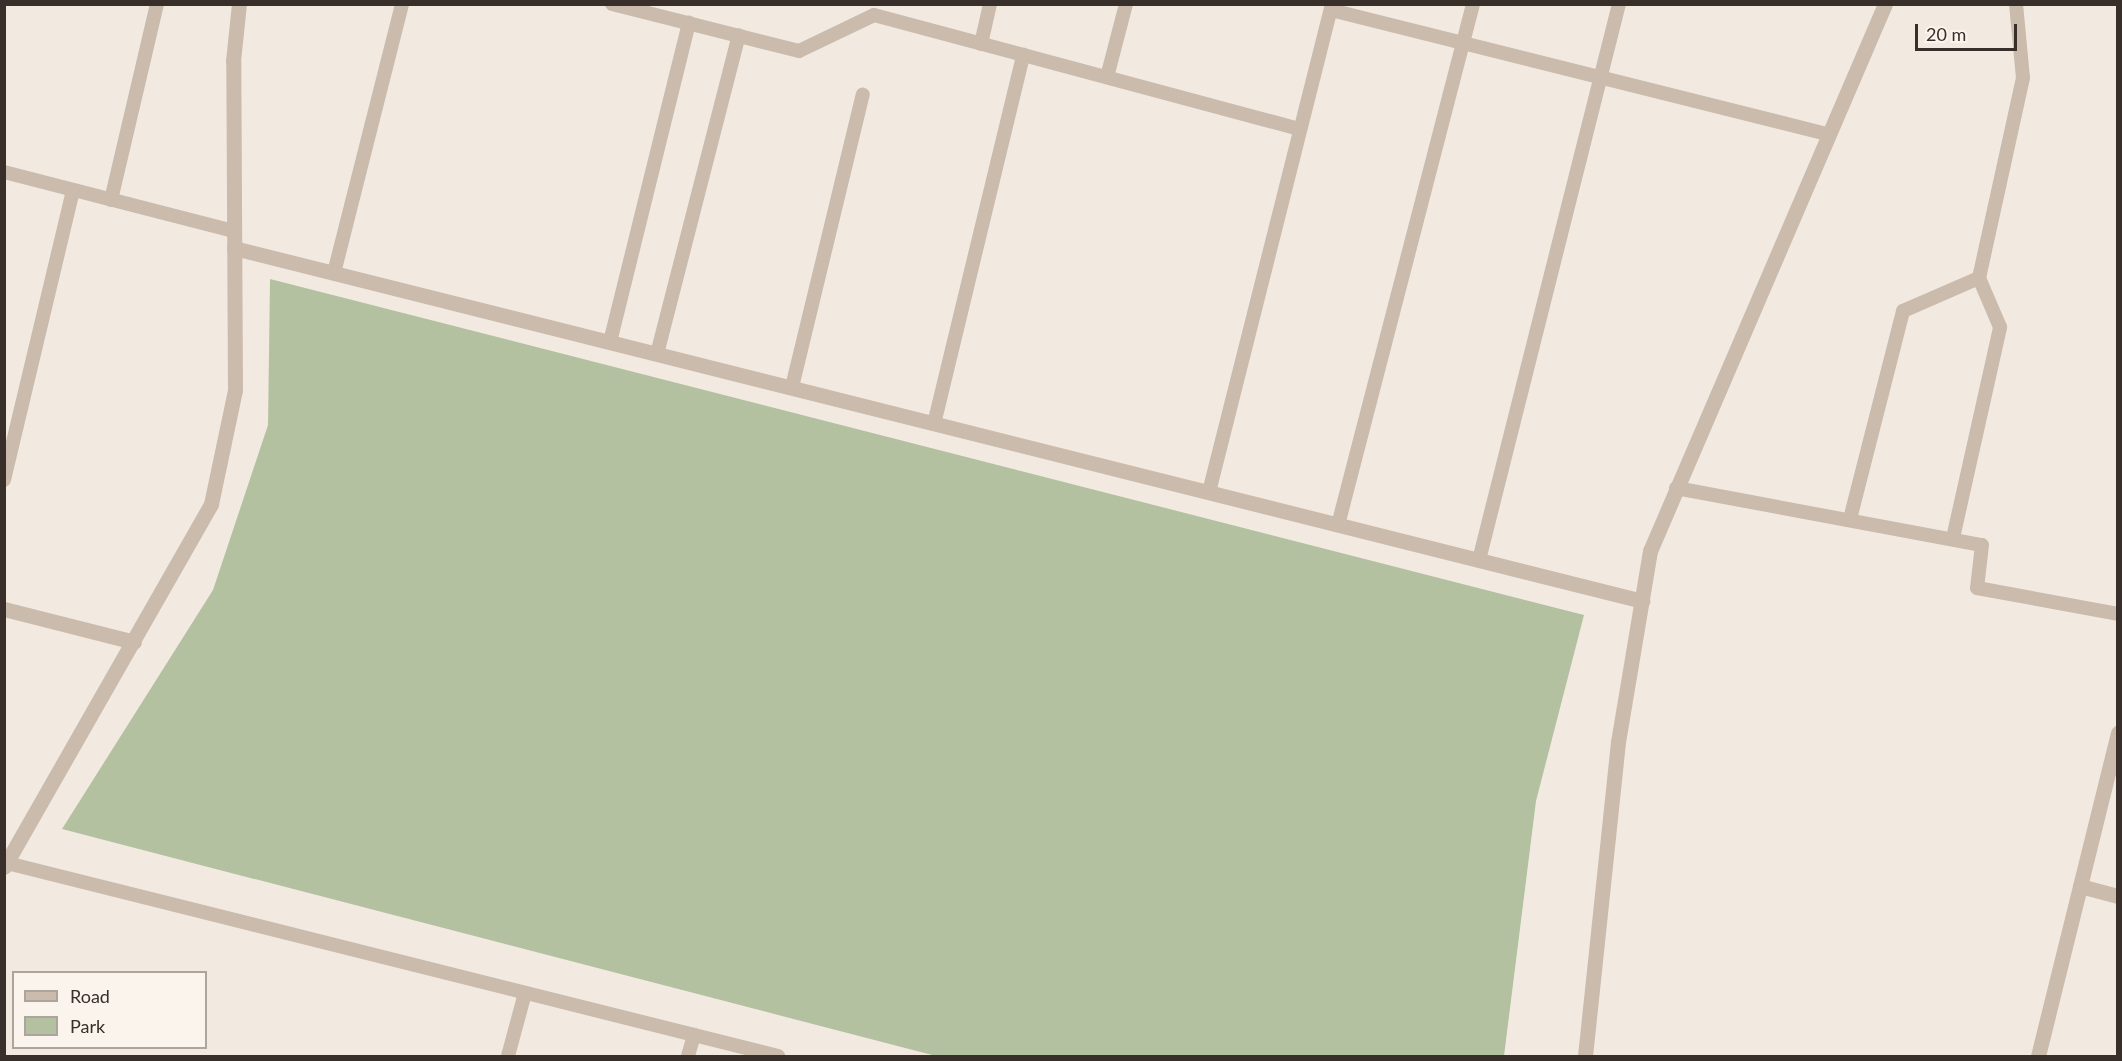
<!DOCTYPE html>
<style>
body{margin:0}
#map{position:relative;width:2122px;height:1061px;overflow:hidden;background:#f2eae0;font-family:Lato,sans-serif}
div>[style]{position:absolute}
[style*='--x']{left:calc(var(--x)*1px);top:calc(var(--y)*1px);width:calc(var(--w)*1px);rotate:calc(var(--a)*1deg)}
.green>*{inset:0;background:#b4c1a0}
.lane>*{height:14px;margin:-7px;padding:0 7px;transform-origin:7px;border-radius:7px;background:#cabbac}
.street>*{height:15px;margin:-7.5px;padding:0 7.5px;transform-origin:7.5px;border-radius:7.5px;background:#cabbac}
span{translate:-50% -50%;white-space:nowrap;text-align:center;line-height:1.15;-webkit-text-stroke:5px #faf4ec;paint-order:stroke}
.frame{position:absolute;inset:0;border:6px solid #382f2a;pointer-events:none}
.legend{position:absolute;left:12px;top:971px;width:195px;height:78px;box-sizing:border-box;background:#faf4ec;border:2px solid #aca59e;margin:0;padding:8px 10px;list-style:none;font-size:18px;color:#382f2a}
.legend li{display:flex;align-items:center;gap:12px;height:30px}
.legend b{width:30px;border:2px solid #aca59e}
.scale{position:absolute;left:1915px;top:24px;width:102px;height:27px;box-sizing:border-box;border:3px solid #382f2a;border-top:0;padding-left:8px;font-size:18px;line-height:21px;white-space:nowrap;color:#382f2a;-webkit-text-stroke:4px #faf4ec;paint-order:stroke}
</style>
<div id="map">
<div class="green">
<i style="clip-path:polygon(270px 279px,1584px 615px,1536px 801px,1504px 1056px,936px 1056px,62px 829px,213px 590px,268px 425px)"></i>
</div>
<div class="lane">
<i style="--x:612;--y:4;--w:193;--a:14.1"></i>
<i style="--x:799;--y:51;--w:83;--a:-25.6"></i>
<i style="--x:874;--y:15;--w:441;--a:15"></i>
<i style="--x:1331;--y:10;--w:511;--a:14.04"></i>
<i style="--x:981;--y:44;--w:41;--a:-77.3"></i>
<i style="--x:1107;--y:77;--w:75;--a:-75.4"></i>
<i style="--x:4;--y:172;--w:237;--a:14.4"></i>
<i style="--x:111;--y:200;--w:201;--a:-76.8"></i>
<i style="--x:334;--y:273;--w:277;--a:-75.8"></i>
<i style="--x:610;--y:342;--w:329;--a:-76.1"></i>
<i style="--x:657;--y:354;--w:329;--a:-75.6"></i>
<i style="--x:792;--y:387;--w:301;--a:-76.4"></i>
<i style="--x:934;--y:424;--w:380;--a:-76.4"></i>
<i style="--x:4;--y:480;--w:298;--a:-76.6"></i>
<i style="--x:1676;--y:488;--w:311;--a:10.6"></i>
<i style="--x:1982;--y:545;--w:43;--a:96.6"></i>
<i style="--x:1977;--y:588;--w:143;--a:10.4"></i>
<i style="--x:1209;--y:492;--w:503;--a:-75.85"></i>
<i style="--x:1850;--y:519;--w:215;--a:-75.7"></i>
<i style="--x:1903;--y:311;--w:83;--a:-23.5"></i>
<i style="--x:1338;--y:525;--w:538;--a:-75.47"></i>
<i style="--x:1953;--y:538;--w:216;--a:-77.4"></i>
<i style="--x:2000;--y:327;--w:53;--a:-113.2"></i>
<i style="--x:1979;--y:278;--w:205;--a:-77.6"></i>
<i style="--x:2023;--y:78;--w:74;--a:-95.4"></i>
<i style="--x:1479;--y:560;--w:573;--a:-75.87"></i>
<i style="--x:7;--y:863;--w:795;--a:14.05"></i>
<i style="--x:508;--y:1056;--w:65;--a:-74.9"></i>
<i style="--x:688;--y:1056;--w:22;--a:-74"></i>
</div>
<div class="street">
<i style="--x:234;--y:248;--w:1452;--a:14.07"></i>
<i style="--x:4;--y:609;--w:134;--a:14.2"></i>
<i style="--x:4;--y:867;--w:418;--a:-60.3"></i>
<i style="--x:211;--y:504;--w:116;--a:-78.1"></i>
<i style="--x:235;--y:390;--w:329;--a:-90.3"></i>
<i style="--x:233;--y:61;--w:57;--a:-84"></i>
<i style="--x:2080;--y:886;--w:39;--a:15"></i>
<i style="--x:1585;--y:1056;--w:316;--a:-84"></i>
<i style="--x:1618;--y:742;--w:194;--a:-80.5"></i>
<i style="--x:1650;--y:551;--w:595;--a:-66.75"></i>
<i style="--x:2038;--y:1056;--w:333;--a:-76.1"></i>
</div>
<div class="frame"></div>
<ul class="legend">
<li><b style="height:8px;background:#cabbac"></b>Road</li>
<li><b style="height:16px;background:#b4c1a0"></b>Park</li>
</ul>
<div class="scale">20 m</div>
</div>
